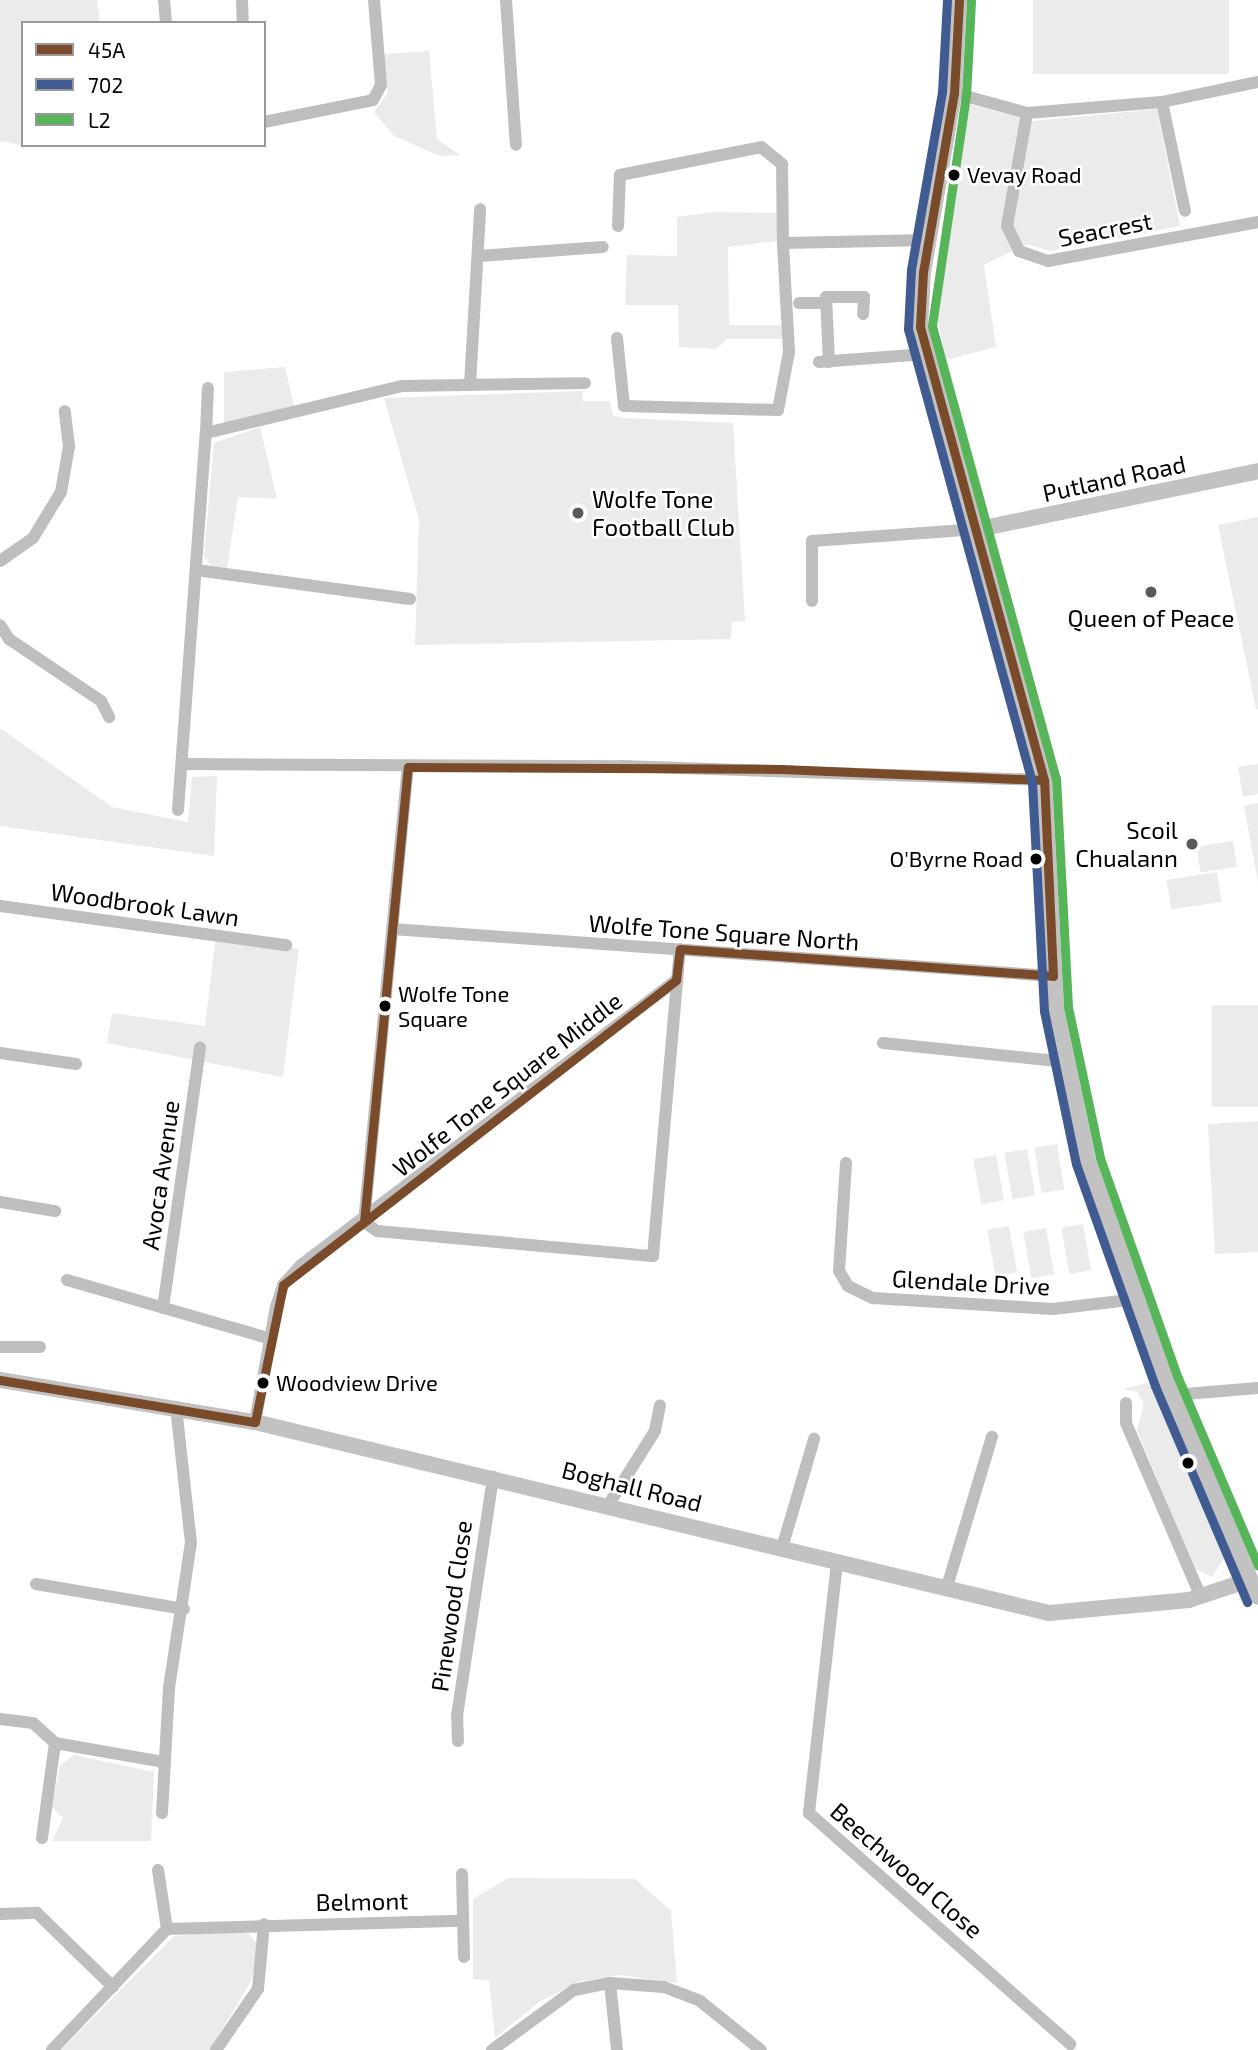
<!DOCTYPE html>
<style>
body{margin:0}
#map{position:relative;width:1258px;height:2050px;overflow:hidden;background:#fff;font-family:"Exo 2",sans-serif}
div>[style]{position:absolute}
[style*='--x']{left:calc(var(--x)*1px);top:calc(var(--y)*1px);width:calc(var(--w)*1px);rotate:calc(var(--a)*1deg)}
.green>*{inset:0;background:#ebebeb;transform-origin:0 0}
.street>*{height:12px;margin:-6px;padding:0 6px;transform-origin:6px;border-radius:6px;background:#bebebe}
.secondary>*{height:16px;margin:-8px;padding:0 8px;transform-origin:8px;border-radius:8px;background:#c2c2c2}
.bus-1>*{height:9px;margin:-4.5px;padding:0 4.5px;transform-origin:4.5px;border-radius:4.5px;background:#7a4b2a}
.bus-2>*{height:9px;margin:-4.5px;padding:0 4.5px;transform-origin:4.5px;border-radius:4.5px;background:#3f5b92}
.bus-3>*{height:9px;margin:-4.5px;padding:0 4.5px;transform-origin:4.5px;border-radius:4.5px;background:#56b559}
.dots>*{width:19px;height:19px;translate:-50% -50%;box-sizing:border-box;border:4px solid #fff;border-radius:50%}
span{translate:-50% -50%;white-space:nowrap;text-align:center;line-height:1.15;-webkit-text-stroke:5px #fff;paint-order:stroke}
.bus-label{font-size:22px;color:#000}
.left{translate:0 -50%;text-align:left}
.right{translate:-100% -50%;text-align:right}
.street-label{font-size:24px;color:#000}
.poi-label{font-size:24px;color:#000}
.legend{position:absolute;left:21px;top:21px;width:245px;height:126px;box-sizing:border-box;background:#fff;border:2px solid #999;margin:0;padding:9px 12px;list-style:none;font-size:21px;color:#000}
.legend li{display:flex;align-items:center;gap:14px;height:35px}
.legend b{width:35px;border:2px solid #999}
</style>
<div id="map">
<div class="green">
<i style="clip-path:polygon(0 0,97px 0,100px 23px,23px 23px,23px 145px,0 141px)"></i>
<i style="left:1033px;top:0;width:196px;height:74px"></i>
<i style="clip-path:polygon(429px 51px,437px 139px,460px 155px,440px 156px,394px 136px,374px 112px,388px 93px,384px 54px)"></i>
<i style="clip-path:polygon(968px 104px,1033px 121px,1157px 109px,1180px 226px,1050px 251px,1027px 244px,984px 265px,996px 347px,945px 360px,935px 300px)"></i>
<i style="clip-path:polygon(713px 212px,783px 213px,784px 240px,728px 247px,729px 325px,788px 325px,789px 339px,727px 339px,716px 349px,679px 347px,678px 305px,625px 305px,627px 255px,677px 256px,677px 217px)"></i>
<i style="clip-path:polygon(285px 367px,294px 406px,224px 425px,224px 372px)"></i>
<i style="clip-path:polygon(582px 391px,583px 401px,610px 401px,613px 415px,623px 418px,733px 423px,745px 621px,732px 622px,731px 639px,415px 645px,419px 520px,384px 398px)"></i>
<i style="clip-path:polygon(260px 427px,277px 499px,238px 497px,227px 568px,211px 566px,204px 557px,214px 443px)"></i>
<i style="clip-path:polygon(1258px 517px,1258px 709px,1256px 709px,1218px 525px)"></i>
<i style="clip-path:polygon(0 728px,112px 807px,188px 822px,192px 777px,217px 776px,214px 856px,0 826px)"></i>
<i style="clip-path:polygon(1258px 764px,1258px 794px,1243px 797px,1238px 767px)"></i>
<i style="clip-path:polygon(1258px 803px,1258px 882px,1244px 806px)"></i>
<i style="left:1233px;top:841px;width:26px;height:37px;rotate:81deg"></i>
<i style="left:1217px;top:872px;width:30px;height:51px;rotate:81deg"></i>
<i style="clip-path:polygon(216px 936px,299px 949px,283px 1077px,107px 1043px,112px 1013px,205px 1026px)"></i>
<i style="left:1258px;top:1005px;width:102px;height:46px;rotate:90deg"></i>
<i style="clip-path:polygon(1258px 1121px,1258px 1252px,1215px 1254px,1208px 1124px)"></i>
<i style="left:1057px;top:1144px;width:46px;height:23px;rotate:81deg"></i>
<i style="left:1027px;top:1149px;width:47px;height:23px;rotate:80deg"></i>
<i style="left:996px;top:1155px;width:46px;height:23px;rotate:80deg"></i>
<i style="left:1083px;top:1224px;width:47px;height:22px;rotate:80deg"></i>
<i style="left:1009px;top:1226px;width:47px;height:22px;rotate:80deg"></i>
<i style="left:1046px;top:1228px;width:47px;height:23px;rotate:80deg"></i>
<i style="clip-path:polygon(1158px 1380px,1180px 1433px,1182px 1462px,1225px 1557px,1212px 1577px,1194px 1568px,1137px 1430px,1144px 1404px,1137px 1392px,1123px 1389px)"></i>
<i style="clip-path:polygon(74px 1755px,154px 1772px,151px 1841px,52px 1841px,63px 1818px,52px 1807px,60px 1766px)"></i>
<i style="clip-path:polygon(508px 1878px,635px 1879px,671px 1911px,677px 1983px,620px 1975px,578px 1982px,539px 2002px,495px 2038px,489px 1980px,473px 1979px,473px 1899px)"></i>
<i style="clip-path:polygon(246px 1930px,259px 1947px,251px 1981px,210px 2050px,61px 2050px,174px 1936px)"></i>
</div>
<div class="street">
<i style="--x:164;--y:0;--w:23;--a:85"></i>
<i style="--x:242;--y:0;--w:23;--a:88"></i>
<i style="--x:506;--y:0;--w:145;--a:86.1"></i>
<i style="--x:954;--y:93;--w:76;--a:15.3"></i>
<i style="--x:1027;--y:113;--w:135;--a:-4.7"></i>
<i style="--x:1162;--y:102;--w:98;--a:-11.8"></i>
<i style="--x:1162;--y:102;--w:111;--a:78.1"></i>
<i style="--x:1027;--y:113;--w:115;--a:100"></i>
<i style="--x:1007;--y:226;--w:28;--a:64"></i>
<i style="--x:1019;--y:251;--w:31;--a:19"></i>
<i style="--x:1048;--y:261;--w:214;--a:-10.5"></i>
<i style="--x:264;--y:122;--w:111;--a:-11.4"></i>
<i style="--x:373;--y:100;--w:17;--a:-62"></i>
<i style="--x:381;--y:85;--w:85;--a:-94.7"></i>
<i style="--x:618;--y:226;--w:51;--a:-87.8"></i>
<i style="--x:620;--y:175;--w:144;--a:-11.2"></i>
<i style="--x:761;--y:147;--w:27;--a:39"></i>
<i style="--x:782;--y:164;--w:79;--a:89.3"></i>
<i style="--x:479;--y:256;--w:124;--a:-4.2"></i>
<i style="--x:799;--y:303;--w:27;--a:0"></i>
<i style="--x:617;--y:338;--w:68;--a:84.1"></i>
<i style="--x:624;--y:406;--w:154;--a:1.5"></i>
<i style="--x:778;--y:410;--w:59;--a:-79.3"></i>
<i style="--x:789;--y:352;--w:109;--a:-93.2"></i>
<i style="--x:783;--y:243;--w:146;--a:-1.2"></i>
<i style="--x:819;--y:362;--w:107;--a:-4.3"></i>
<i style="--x:829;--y:362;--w:65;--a:-92.6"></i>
<i style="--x:826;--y:297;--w:38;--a:0"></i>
<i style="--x:864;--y:297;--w:17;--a:93"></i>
<i style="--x:470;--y:385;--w:176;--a:-86.7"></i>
<i style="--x:206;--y:433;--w:45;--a:-87.5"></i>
<i style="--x:0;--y:561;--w:40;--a:-34.9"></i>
<i style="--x:33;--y:538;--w:54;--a:-58.7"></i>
<i style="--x:61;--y:492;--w:47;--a:-80.1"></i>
<i style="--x:69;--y:446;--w:35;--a:-97"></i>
<i style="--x:196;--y:570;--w:216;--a:7.7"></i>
<i style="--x:812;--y:601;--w:60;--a:-90"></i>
<i style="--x:812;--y:541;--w:167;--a:-4.1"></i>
<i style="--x:0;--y:625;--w:17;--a:57"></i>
<i style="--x:9;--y:639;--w:111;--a:34"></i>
<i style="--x:101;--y:701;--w:18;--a:63"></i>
<i style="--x:182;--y:764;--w:439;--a:0.3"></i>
<i style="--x:621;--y:766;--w:423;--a:1.9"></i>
<i style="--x:178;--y:810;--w:378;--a:-85.8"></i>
<i style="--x:206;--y:433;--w:202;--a:-13.5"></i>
<i style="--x:402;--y:386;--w:183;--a:-0.9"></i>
<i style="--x:0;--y:906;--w:289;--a:7.8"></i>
<i style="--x:392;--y:929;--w:663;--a:4.07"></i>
<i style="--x:883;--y:1043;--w:184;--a:5.9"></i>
<i style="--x:0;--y:1053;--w:77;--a:8.2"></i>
<i style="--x:846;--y:1163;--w:108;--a:93.7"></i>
<i style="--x:839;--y:1271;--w:17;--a:59"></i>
<i style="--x:848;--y:1286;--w:28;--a:26"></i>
<i style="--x:873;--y:1298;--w:180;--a:3.5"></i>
<i style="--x:1053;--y:1309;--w:85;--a:-6.8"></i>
<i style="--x:0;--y:1202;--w:56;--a:9.3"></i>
<i style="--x:364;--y:1222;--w:16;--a:35"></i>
<i style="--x:377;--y:1231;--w:277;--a:5.2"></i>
<i style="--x:653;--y:1256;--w:308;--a:-85"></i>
<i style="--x:364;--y:1222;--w:457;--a:-84.5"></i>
<i style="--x:67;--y:1280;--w:209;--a:16.1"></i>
<i style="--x:163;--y:1308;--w:263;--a:-81.9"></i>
<i style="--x:0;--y:1347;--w:40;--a:0"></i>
<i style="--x:1173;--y:1395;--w:85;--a:-4.7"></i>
<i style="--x:1126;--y:1403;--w:20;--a:90"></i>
<i style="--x:1126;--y:1423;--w:189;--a:66.7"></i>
<i style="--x:255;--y:1422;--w:117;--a:-79.7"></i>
<i style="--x:276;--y:1307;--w:23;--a:-72"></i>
<i style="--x:283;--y:1285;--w:27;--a:-48"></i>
<i style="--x:301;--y:1265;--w:471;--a:-37.2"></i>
<i style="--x:609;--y:1504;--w:86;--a:-57.8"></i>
<i style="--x:655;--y:1431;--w:26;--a:-79"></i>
<i style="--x:782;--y:1548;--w:114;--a:-73.6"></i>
<i style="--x:837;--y:1563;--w:252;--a:96.4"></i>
<i style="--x:809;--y:1813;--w:349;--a:41.5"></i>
<i style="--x:36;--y:1584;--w:150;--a:9.6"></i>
<i style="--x:946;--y:1590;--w:160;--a:-73.3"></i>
<i style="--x:0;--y:1719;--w:33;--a:7"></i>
<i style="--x:33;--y:1723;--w:30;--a:42"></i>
<i style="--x:458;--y:1741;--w:25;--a:-92"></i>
<i style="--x:457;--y:1716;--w:242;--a:-81.4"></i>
<i style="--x:162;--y:1813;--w:125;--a:-86.8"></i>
<i style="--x:169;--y:1688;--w:147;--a:-81.4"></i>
<i style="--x:191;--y:1543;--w:137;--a:-96.3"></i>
<i style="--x:42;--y:1838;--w:96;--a:-82.2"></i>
<i style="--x:55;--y:1743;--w:111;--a:9.9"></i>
<i style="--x:158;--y:1870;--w:60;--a:81.3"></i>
<i style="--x:462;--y:1874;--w:83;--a:88.6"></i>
<i style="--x:0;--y:1914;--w:37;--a:-2"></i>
<i style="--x:37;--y:1913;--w:106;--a:44.2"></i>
<i style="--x:610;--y:1983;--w:54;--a:4.2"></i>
<i style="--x:664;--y:1987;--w:39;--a:21"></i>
<i style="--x:700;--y:2001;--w:78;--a:38.8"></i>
<i style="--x:52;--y:2050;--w:167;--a:-46.5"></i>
<i style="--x:167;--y:1929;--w:294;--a:-1.6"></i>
<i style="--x:216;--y:2050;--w:74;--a:-55.5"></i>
<i style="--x:258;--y:1989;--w:65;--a:-84.7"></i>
<i style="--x:492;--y:2050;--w:102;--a:-36.2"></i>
<i style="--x:574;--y:1990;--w:37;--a:-11"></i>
<i style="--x:610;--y:1983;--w:67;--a:84"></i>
</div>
<div class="secondary">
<i style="--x:959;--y:0;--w:93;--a:93.1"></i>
<i style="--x:954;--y:93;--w:182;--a:99.8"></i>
<i style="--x:923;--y:272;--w:55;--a:93.1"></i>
<i style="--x:920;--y:327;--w:470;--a:74.7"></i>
<i style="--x:1044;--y:780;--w:229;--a:87"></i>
<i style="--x:1056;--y:1009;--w:155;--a:78.1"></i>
<i style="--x:1088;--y:1161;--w:235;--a:70.3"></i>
<i style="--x:1167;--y:1382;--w:233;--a:67.1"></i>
<i style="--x:979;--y:529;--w:285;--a:-11.7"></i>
<i style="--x:0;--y:1380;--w:258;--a:9.4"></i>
<i style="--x:255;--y:1422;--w:817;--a:13.53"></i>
<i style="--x:1049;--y:1613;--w:141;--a:-5.3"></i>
<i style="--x:1189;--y:1600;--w:63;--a:-18.4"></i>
</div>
<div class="bus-1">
<i style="--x:364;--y:1222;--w:457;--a:-84.5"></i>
<i style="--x:408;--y:767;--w:373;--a:0.3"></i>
<i style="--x:781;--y:769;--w:263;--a:2.4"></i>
<i style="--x:0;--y:1380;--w:258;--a:9.4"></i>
<i style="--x:255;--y:1422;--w:140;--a:-78.4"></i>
<i style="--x:283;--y:1285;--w:497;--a:-37.8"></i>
<i style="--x:676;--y:980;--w:31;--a:-83"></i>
<i style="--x:680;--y:949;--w:374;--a:4.1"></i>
<i style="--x:1053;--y:976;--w:196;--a:-92.6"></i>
<i style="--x:1044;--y:780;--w:470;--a:-105.3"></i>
<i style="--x:920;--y:327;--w:55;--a:-86.9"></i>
<i style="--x:923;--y:272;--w:182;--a:-80.2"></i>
<i style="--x:954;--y:93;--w:93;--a:-86.9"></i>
</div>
<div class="bus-2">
<i style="--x:947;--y:0;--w:92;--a:93.1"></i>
<i style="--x:942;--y:92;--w:181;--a:99.9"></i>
<i style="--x:911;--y:270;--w:59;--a:92.9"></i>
<i style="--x:908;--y:329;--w:470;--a:74.7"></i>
<i style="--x:1032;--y:782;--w:229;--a:87"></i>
<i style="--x:1044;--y:1011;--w:156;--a:78.2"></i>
<i style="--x:1076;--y:1164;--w:236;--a:70.4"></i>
<i style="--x:1155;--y:1386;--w:235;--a:66.9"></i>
</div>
<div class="bus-3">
<i style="--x:971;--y:1;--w:94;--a:93"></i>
<i style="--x:966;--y:95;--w:233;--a:98.4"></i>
<i style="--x:932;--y:326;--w:469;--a:74.7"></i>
<i style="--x:1056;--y:778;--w:229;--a:87"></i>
<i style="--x:1068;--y:1007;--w:154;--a:78"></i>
<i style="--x:1100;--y:1158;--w:233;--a:70.5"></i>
<i style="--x:1178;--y:1378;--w:204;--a:66.9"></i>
</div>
<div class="dots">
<i style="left:954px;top:175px;background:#000"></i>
<i style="left:578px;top:513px;background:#595959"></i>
<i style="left:1151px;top:592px;background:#595959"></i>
<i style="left:1192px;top:844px;background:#595959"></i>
<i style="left:1036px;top:859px;background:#000"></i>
<i style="left:385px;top:1006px;background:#000"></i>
<i style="left:263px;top:1383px;background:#000"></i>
<i style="left:1188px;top:1463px;background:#000"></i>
</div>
<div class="bus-label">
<span class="left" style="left:967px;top:175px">Vevay Road</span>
<span class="right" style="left:1023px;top:859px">O'Byrne Road</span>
<span class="left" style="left:398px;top:1006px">Wolfe Tone<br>Square</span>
<span class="left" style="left:276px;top:1383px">Woodview Drive</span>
</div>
<div class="street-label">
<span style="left:1105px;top:229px;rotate:-11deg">Seacrest</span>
<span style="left:1114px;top:478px;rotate:-12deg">Putland Road</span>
<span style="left:145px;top:904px;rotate:8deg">Woodbrook Lawn</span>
<span style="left:724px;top:932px;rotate:4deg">Wolfe Tone Square North</span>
<span style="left:507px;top:1084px;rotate:-38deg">Wolfe Tone Square Middle</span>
<span style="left:160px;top:1175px;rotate:-82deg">Avoca Avenue</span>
<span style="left:971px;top:1282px;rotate:3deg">Glendale Drive</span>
<span style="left:632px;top:1486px;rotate:14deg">Boghall Road</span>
<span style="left:451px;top:1606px;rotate:-82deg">Pinewood Close</span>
<span style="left:907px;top:1870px;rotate:41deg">Beechwood Close</span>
<span style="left:362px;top:1901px;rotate:-1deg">Belmont</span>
</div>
<div class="poi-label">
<span class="left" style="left:592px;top:513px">Wolfe Tone<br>Football Club</span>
<span style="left:1151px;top:618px">Queen of Peace</span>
<span class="right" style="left:1178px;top:844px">Scoil<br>Chualann</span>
</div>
<ul class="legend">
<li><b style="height:9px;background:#7a4b2a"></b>45A</li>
<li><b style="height:9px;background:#3f5b92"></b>702</li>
<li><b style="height:9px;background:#56b559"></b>L2</li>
</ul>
</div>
